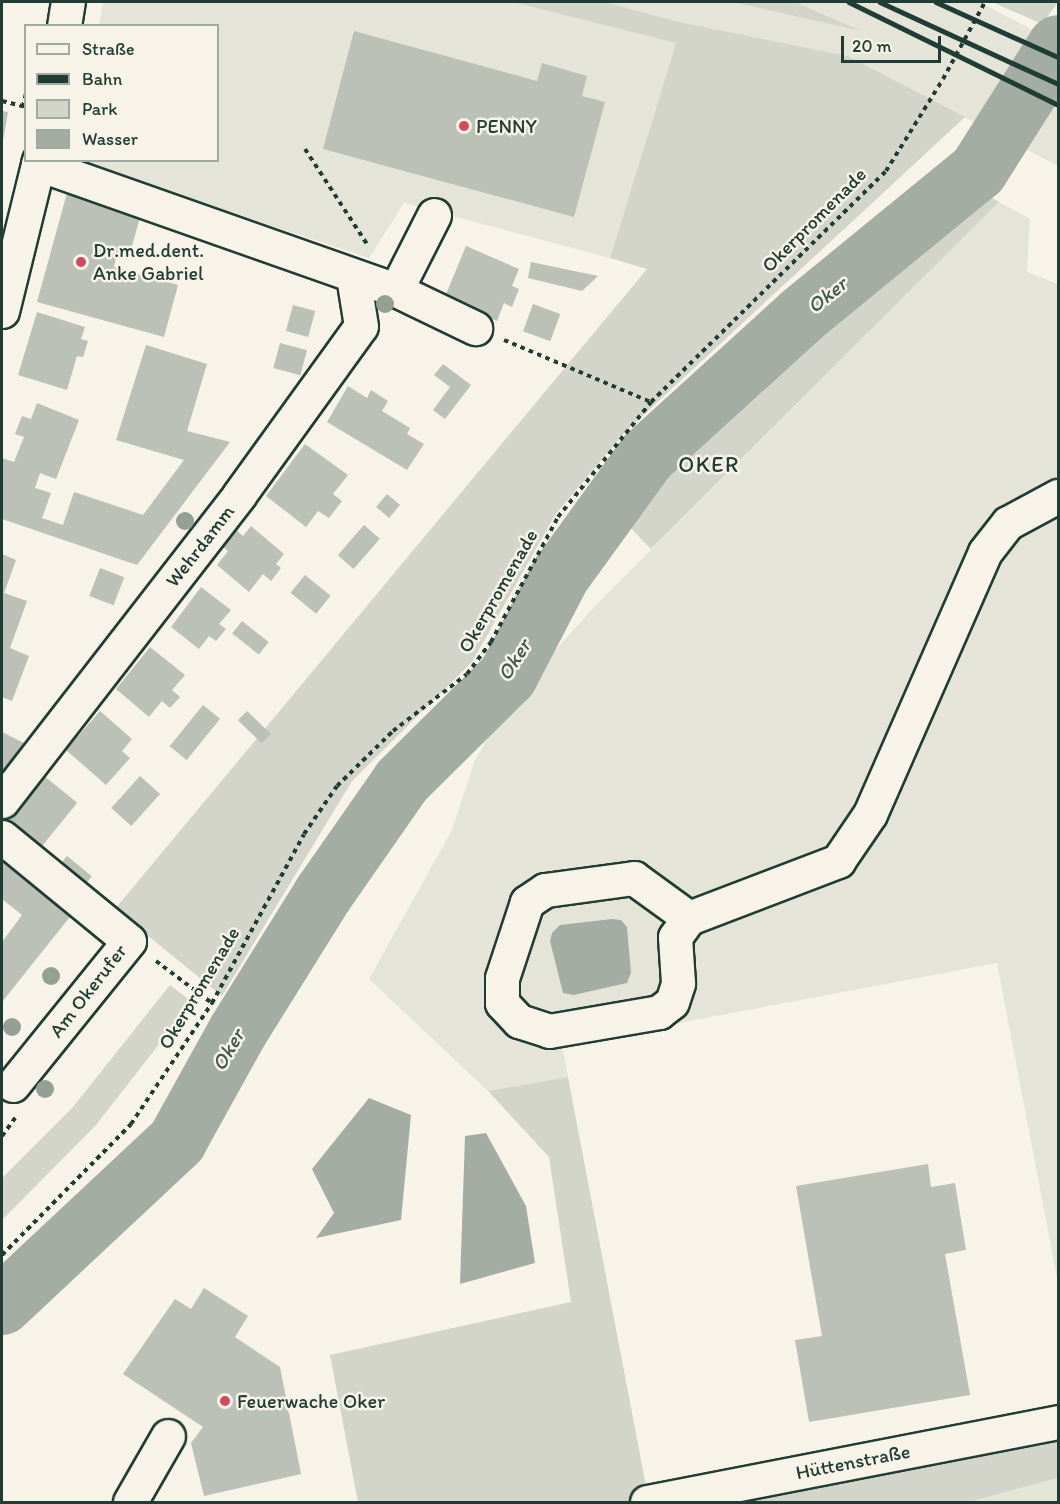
<!DOCTYPE html>
<meta charset="utf-8">
<style>
body{margin:0}
#map{position:relative;width:1060px;height:1504px;overflow:hidden;background:#f7f3e8;font-family:Itim,sans-serif}
div>[style]{position:absolute}
[style*='--x']{left:calc(var(--x)*1px);top:calc(var(--y)*1px);width:calc(var(--w)*1px);rotate:calc(var(--a)*1deg)}
.built>*{inset:0;background:#e5e4d9}
.green>*{inset:0;background:#d3d5ca}
.water>*{inset:0;background:#a4ada3}
.river>*{height:60px;margin:-30px;padding:0 30px;transform-origin:30px;border-radius:30px;background:#a4ada3}
.building>*{inset:0;background:#bbc1b6;transform-origin:0 0}
.path>*{height:4px;margin-top:-2px;transform-origin:0;background:repeating-linear-gradient(90deg,#1f3d34 0 4.5px,transparent 0 9px)}
.roads{filter:drop-shadow(2px 0 #1f3d34) drop-shadow(-2px 0 #1f3d34) drop-shadow(0 2px #1f3d34) drop-shadow(0 -2px #1f3d34)}
.minor>*{height:33px;margin:-16.5px;padding:0 16.5px;transform-origin:16.5px;border-radius:16.5px;background:#f7f3e8}
.major>*{height:33px;margin:-16.5px;padding:0 16.5px;transform-origin:16.5px;border-radius:16.5px;background:#f7f3e8}
.rail>*{height:4.5px;margin:-2.25px;padding:0 2.25px;transform-origin:2.25px;border-radius:2.25px;background:#1f3d34}
.trees>*{width:18px;height:18px;margin:-9px;border-radius:50%;background:#949f96}
.dots>*{width:16px;height:16px;translate:-50% -50%;box-sizing:border-box;border:3px solid #f7f3e8;border-radius:50%}
span{translate:-50% -50%;white-space:nowrap;text-align:center;line-height:1.15;-webkit-text-stroke:5px #f7f3e8;paint-order:stroke}
.poi-label{font-size:20px;color:#1f3d34}
.left{translate:0 -50%;text-align:left}
.street-label{font-size:20px;color:#1f3d34}
.water-label{font-size:21px;color:#405950;font-style:italic}
.quarter-label{font-size:22px;color:#1f3d34;letter-spacing:1.5px}
.frame{position:absolute;inset:0;border:3px solid #1f3d34;pointer-events:none}
.legend{position:absolute;left:24px;top:24px;width:195px;height:138px;box-sizing:border-box;background:#f7f3e8;border:2px solid #a1aaa0;margin:0;padding:8px 10px;list-style:none;font-size:18px;color:#1f3d34}
.legend li{display:flex;align-items:center;gap:12px;height:30px}
.legend b{width:30px;border:2px solid #a1aaa0}
.scale{position:absolute;left:841px;top:36px;width:100px;height:27px;box-sizing:border-box;border:3px solid #1f3d34;border-top:0;padding-left:8px;font-size:18px;line-height:21px;white-space:nowrap;color:#1f3d34;-webkit-text-stroke:4px #f7f3e8;paint-order:stroke}
</style>
<div id="map">
<div class="built">
<i style="clip-path:polygon(103px 2px,512px 2px,676px 43px,610px 258px,404px 203px,369px 258px,78px 161px,218px 160px,218px 26px,99px 25px)"></i>
<i style="clip-path:polygon(605px 2px,732px 2px,857px 30px,795px 2px,979px 2px,1058px 43px,1058px 166px,848px 56px,679px 22px)"></i>
<i style="clip-path:polygon(evenodd,999px 202px,1030px 219px,1027px 272px,1058px 284px,1058px 1283px,997px 963px,562px 1045px,568px 1077px,488px 1091px,369px 979px,452px 830px,475px 760px,509px 702px,595px 606px,999px 202px,627px 927px,631px 973px,627px 983px,574px 995px,627px 927px)"></i>
<i style="clip-path:polygon(1058px 1478px,1058px 1502px,969px 1502px)"></i>
</div>
<div class="green">
<i style="clip-path:polygon(512px 2px,605px 2px,679px 22px,848px 56px,965px 117px,624px 433px,555px 515px,472px 662px,352px 781px,222px 996px,115px 909px,647px 269px,610px 258px,676px 43px)"></i>
<i style="clip-path:polygon(732px 2px,795px 2px,861px 31px)"></i>
<i style="clip-path:polygon(992px 2px,1058px 2px,1042px 24px)"></i>
<i style="clip-path:polygon(957px 175px,999px 202px,651px 549px,626px 523px,659px 477px)"></i>
<i style="clip-path:polygon(170px 985px,192px 1002px,96px 1125px,2px 1220px,2px 1178px,73px 1107px)"></i>
<i style="clip-path:polygon(568px 1077px,649px 1502px,358px 1502px,330px 1355px,571px 1302px,549px 1157px,488px 1091px)"></i>
<i style="clip-path:polygon(1058px 1440px,1058px 1478px,969px 1502px,729px 1502px)"></i>
</div>
<div class="water">
<i style="clip-path:polygon(612px 919px,621px 920px,627px 927px,631px 973px,627px 983px,574px 995px,563px 993px,550px 941px,552px 933px,560px 925px)"></i>
<i style="clip-path:polygon(369px 1098px,411px 1115px,401px 1220px,316px 1238px,334px 1213px,312px 1169px)"></i>
<i style="clip-path:polygon(486px 1133px,526px 1206px,535px 1263px,460px 1284px,465px 1136px)"></i>
</div>
<div class="river">
<i style="--x:2;--y:1305;--w:240;--a:-43.1"></i>
<i style="--x:177;--y:1141;--w:126;--a:-61"></i>
<i style="--x:238;--y:1031;--w:163;--a:-58.1"></i>
<i style="--x:324;--y:893;--w:136;--a:-55.1"></i>
<i style="--x:402;--y:781;--w:149;--a:-44.7"></i>
<i style="--x:508;--y:676;--w:113;--a:-62.5"></i>
<i style="--x:560;--y:576;--w:148;--a:-54.1"></i>
<i style="--x:647;--y:456;--w:211;--a:-42.3"></i>
<i style="--x:803;--y:314;--w:226;--a:-39.3"></i>
<i style="--x:978;--y:171;--w:149;--a:-57.6"></i>
</div>
<div class="building">
<i style="clip-path:polygon(354px 31px,537px 81px,542px 63px,587px 76px,582px 96px,605px 102px,574px 217px,323px 149px)"></i>
<i style="clip-path:polygon(2px 111px,8px 112px,3px 141px,2px 141px)"></i>
<i style="clip-path:polygon(67px 193px,141px 214px,129px 257px,117px 253px,114px 267px,178px 285px,164px 337px,37px 302px)"></i>
<i style="clip-path:polygon(466px 246px,519px 269px,512px 286px,519px 289px,512px 307px,504px 303px,497px 321px,444px 299px)"></i>
<i style="clip-path:polygon(531px 262px,598px 276px,582px 291px,528px 278px)"></i>
<i style="left:533px;top:304px;width:29px;height:29px;rotate:20deg"></i>
<i style="left:293px;top:305px;width:23px;height:27px;rotate:15deg"></i>
<i style="clip-path:polygon(37px 312px,85px 327px,81px 339px,88px 341px,83px 357px,77px 356px,67px 390px,18px 375px)"></i>
<i style="left:280px;top:343px;width:28px;height:26px;rotate:15deg"></i>
<i style="clip-path:polygon(146px 345px,207px 364px,187px 431px,230px 442px,137px 565px,2px 519px,2px 458px,14px 462px,24px 437px,15px 434px,22px 416px,31px 419px,37px 403px,79px 420px,56px 479px,40px 473px,35px 488px,51px 493px,42px 518px,63px 525px,74px 492px,143px 515px,184px 460px,116px 440px)"></i>
<i style="clip-path:polygon(443px 364px,471px 385px,445px 419px,433px 410px,450px 387px,434px 375px)"></i>
<i style="clip-path:polygon(348px 386px,367px 398px,371px 390px,388px 401px,382px 411px,410px 428px,407px 434px,424px 444px,407px 470px,327px 422px)"></i>
<i style="clip-path:polygon(305px 444px,348px 475px,333px 494px,342px 501px,329px 518px,318px 511px,306px 527px,266px 496px)"></i>
<i style="left:387px;top:494px;width:17px;height:17px;rotate:40deg"></i>
<i style="left:364px;top:525px;width:21px;height:40px;rotate:41deg"></i>
<i style="clip-path:polygon(251px 526px,284px 554px,276px 564px,281px 568px,271px 581px,263px 574px,249px 592px,217px 565px,228px 551px,223px 547px,236px 530px,243px 536px)"></i>
<i style="clip-path:polygon(2px 554px,16px 560px,4px 593px,27px 601px,10px 648px,29px 656px,12px 701px,2px 697px)"></i>
<i style="left:100px;top:568px;width:26px;height:30px;rotate:21deg"></i>
<i style="left:305px;top:575px;width:33px;height:23px;rotate:39deg"></i>
<i style="clip-path:polygon(201px 587px,231px 610px,219px 624px,226px 629px,216px 641px,209px 636px,199px 649px,171px 627px)"></i>
<i style="left:242px;top:621px;width:34px;height:16px;rotate:38deg"></i>
<i style="clip-path:polygon(150px 647px,185px 675px,172px 690px,180px 697px,170px 708px,162px 701px,149px 717px,116px 689px)"></i>
<i style="left:203px;top:705px;width:22px;height:53px;rotate:39deg"></i>
<i style="clip-path:polygon(100px 711px,132px 739px,122px 751px,130px 758px,106px 785px,66px 750px)"></i>
<i style="left:247px;top:711px;width:33px;height:13px;rotate:44deg"></i>
<i style="clip-path:polygon(2px 732px,26px 744px,2px 775px)"></i>
<i style="left:43px;top:775px;width:44px;height:60px;rotate:39deg"></i>
<i style="left:140px;top:776px;width:27px;height:43px;rotate:42deg"></i>
<i style="clip-path:polygon(5px 854px,77px 908px,2px 1002px,2px 942px,22px 915px,2px 899px,2px 859px)"></i>
<i style="left:67px;top:856px;width:32px;height:15px;rotate:39deg"></i>
<i style="clip-path:polygon(928px 1164px,931px 1187px,955px 1183px,966px 1250px,945px 1254px,970px 1395px,809px 1422px,795px 1340px,822px 1336px,796px 1186px)"></i>
<i style="clip-path:polygon(204px 1288px,248px 1316px,235px 1337px,280px 1367px,301px 1474px,204px 1496px,191px 1443px,203px 1427px,123px 1374px,175px 1299px,191px 1309px)"></i>
</div>
<div class="path">
<i style="--x:2;--y:101;--w:25;--a:14"></i>
<i style="--x:23;--y:107;--w:14;--a:-78"></i>
<i style="--x:305;--y:149;--w:113;--a:56.9"></i>
<i style="--x:504;--y:340;--w:160;--a:22.9"></i>
<i style="--x:156;--y:961;--w:70;--a:36.9"></i>
<i style="--x:2;--y:1136;--w:24;--a:-54"></i>
<i style="--x:2;--y:1255;--w:184;--a:-45.4"></i>
<i style="--x:131;--y:1124;--w:146;--a:-56.2"></i>
<i style="--x:212;--y:1003;--w:192;--a:-61.4"></i>
<i style="--x:304;--y:834;--w:58;--a:-55.5"></i>
<i style="--x:337;--y:786;--w:78;--a:-44.5"></i>
<i style="--x:393;--y:731;--w:93;--a:-37.6"></i>
<i style="--x:467;--y:674;--w:40;--a:-53"></i>
<i style="--x:491;--y:642;--w:142;--a:-61.8"></i>
<i style="--x:558;--y:517;--w:148;--a:-51"></i>
<i style="--x:651;--y:402;--w:330;--a:-44.5"></i>
<i style="--x:886;--y:171;--w:108;--a:-58.2"></i>
<i style="--x:943;--y:79;--w:88;--a:-61.4"></i>
</div>
<div class="roads">
<div class="minor">
<i style="--x:38;--y:164;--w:380;--a:19.4"></i>
<i style="--x:396;--y:290;--w:88;--a:25.7"></i>
<i style="--x:396;--y:290;--w:84;--a:-63.1"></i>
<i style="--x:2;--y:801;--w:387;--a:-52.2"></i>
<i style="--x:239;--y:495;--w:208;--a:-54.2"></i>
<i style="--x:361;--y:326;--w:51;--a:-99.1"></i>
<i style="--x:2;--y:837;--w:164;--a:39.3"></i>
<i style="--x:129;--y:941;--w:185;--a:128.9"></i>
<i style="--x:689;--y:918;--w:68;--a:-144"></i>
<i style="--x:634;--y:878;--w:90;--a:172.3"></i>
<i style="--x:545;--y:890;--w:22;--a:146"></i>
<i style="--x:527;--y:902;--w:80;--a:108.2"></i>
<i style="--x:502;--y:978;--w:25;--a:90"></i>
<i style="--x:502;--y:1003;--w:25;--a:47"></i>
<i style="--x:519;--y:1021;--w:32;--a:18"></i>
<i style="--x:549;--y:1031;--w:112;--a:-9.8"></i>
<i style="--x:659;--y:1012;--w:16;--a:-38"></i>
<i style="--x:672;--y:1002;--w:20;--a:-72"></i>
<i style="--x:678;--y:983;--w:46;--a:-93.7"></i>
<i style="--x:675;--y:937;--w:24;--a:-54"></i>
<i style="--x:689;--y:918;--w:160;--a:-20.9"></i>
<i style="--x:838;--y:861;--w:57;--a:-55.8"></i>
<i style="--x:870;--y:814;--w:286;--a:-66.3"></i>
<i style="--x:985;--y:552;--w:37;--a:-52"></i>
<i style="--x:1008;--y:523;--w:57;--a:-28.4"></i>
<i style="--x:130;--y:1502;--w:76;--a:-60.1"></i>
<i style="--x:647;--y:1502;--w:419;--a:-11"></i>
</div>
<div class="major">
<i style="--x:64;--y:26;--w:24;--a:-81"></i>
<i style="--x:2;--y:311;--w:155;--a:-76.2"></i>
</div>
</div>
<div class="rail">
<i style="--x:849;--y:2;--w:233;--a:26.2"></i>
<i style="--x:880;--y:2;--w:196;--a:24.7"></i>
<i style="--x:936;--y:2;--w:134;--a:24.3"></i>
</div>
<div class="trees">
<i style="left:385px;top:304px"></i>
<i style="left:185px;top:521px"></i>
<i style="left:51px;top:976px"></i>
<i style="left:12px;top:1027px"></i>
<i style="left:45px;top:1089px"></i>
</div>
<div class="dots">
<i style="left:464px;top:126px;background:#d1495b"></i>
<i style="left:81px;top:262px;background:#d1495b"></i>
<i style="left:225px;top:1401px;background:#d1495b"></i>
</div>
<div class="poi-label">
<span class="left" style="left:476px;top:126px">PENNY</span>
<span class="left" style="left:93px;top:262px">Dr.med.dent.<br>Anke Gabriel</span>
<span class="left" style="left:237px;top:1401px">Feuerwache Oker</span>
</div>
<div class="street-label">
<span style="left:814px;top:220px;rotate:-45deg">Okerpromenade</span>
<span style="left:200px;top:546px;rotate:-52deg">Wehrdamm</span>
<span style="left:498px;top:591px;rotate:-60deg">Okerpromenade</span>
<span style="left:199px;top:988px;rotate:-59deg">Okerpromenade</span>
<span style="left:88px;top:991px;rotate:-52deg">Am Okerufer</span>
<span style="left:853px;top:1462px;rotate:-11deg">Hüttenstraße</span>
</div>
<div class="water-label">
<span style="left:827px;top:295px;rotate:-39deg">Oker</span>
<span style="left:514px;top:660px;rotate:-58deg">Oker</span>
<span style="left:228px;top:1050px;rotate:-60deg">Oker</span>
</div>
<div class="quarter-label">
<span style="left:709px;top:465px">OKER</span>
</div>
<div class="frame"></div>
<ul class="legend">
<li><b style="height:8px;background:#f7f3e8"></b>Straße</li>
<li><b style="height:8px;background:#1f3d34"></b>Bahn</li>
<li><b style="height:16px;background:#d3d5ca"></b>Park</li>
<li><b style="height:16px;background:#a4ada3"></b>Wasser</li>
</ul>
<div class="scale">20 m</div>
</div>
